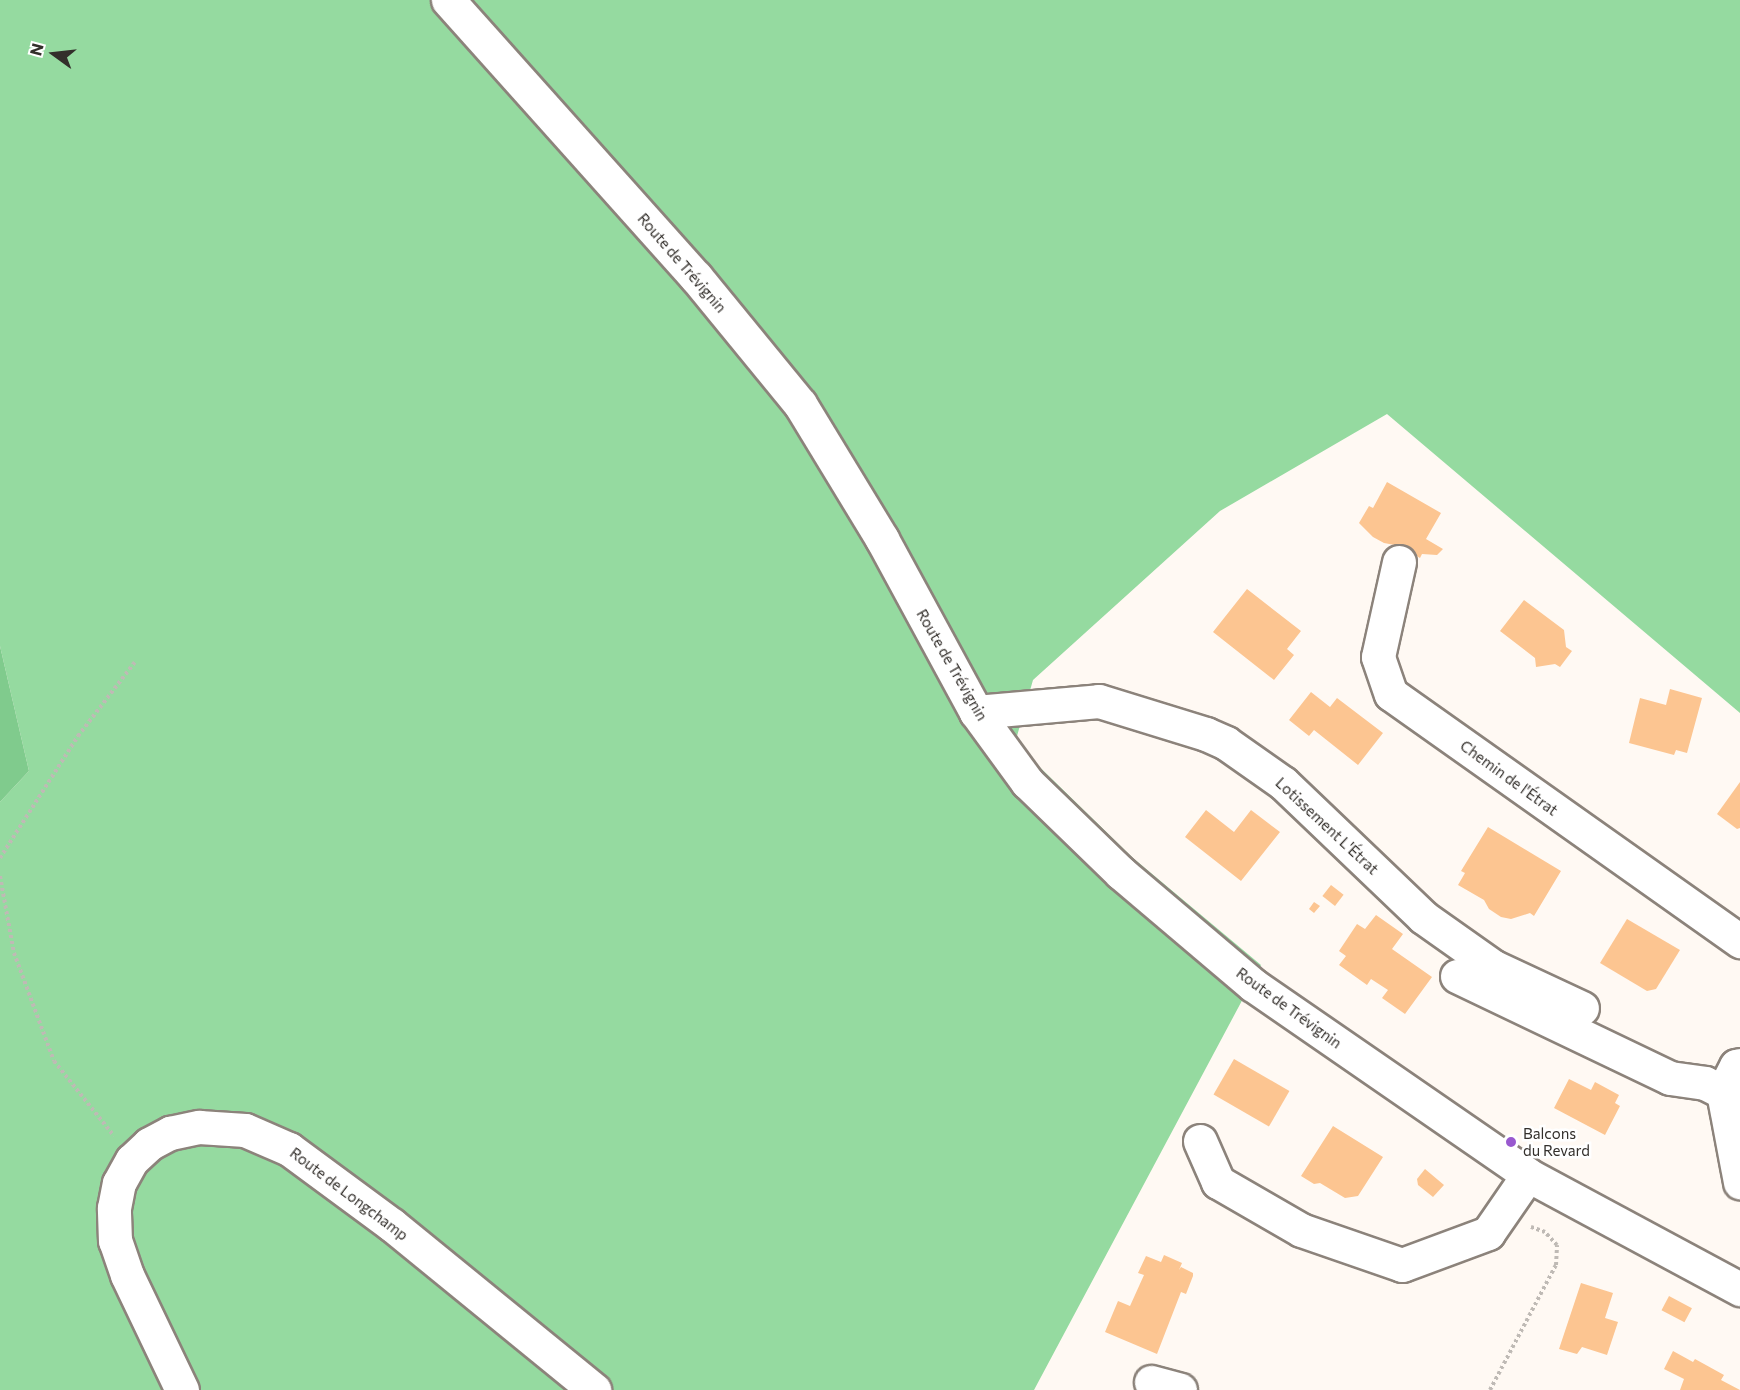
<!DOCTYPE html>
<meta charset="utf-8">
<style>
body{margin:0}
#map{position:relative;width:1740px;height:1390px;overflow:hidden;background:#fff9f3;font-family:Commissioner,sans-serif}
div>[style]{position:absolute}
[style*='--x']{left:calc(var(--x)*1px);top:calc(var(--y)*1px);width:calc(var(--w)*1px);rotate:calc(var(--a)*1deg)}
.green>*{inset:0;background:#95daa0}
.forest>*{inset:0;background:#80cb8d}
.building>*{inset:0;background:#fcc591;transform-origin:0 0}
.path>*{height:4px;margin-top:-2px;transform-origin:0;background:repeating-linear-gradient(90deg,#bfbab5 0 3px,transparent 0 6px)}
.roads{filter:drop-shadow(2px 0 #8c837b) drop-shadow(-2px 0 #8c837b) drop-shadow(0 2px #8c837b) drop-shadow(0 -2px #8c837b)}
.minor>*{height:33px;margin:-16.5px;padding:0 16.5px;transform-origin:16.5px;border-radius:16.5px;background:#fff}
.dots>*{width:16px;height:16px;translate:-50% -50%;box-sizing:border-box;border:3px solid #fff;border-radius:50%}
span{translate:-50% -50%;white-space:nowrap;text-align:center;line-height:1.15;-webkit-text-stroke:5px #fff;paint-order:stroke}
.street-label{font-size:15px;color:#332f2b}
.poi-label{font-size:15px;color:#332f2b}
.left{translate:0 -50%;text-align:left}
.north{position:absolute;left:24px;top:24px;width:60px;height:60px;-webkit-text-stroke:4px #fff;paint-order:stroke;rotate:285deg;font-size:16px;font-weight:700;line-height:24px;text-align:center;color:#332f2b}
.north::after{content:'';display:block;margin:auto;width:21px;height:27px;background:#332f2b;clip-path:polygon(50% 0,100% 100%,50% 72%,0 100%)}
</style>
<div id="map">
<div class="green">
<i style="clip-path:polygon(0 0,1740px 0,1740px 713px,1387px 414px,1220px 511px,1033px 680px,1015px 743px,1133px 858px,1261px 965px,1034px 1390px,0 1390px,0 802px,29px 771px,0 646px)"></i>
</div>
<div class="forest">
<i style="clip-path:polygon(0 646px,29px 771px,0 802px)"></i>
</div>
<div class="building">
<i style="clip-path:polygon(1387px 482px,1441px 513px,1426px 539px,1443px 549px,1437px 555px,1422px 554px,1420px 558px,1400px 546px,1384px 543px,1373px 537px,1359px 523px,1369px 506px,1373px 508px)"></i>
<i style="clip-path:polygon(1247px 589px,1301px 631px,1287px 649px,1294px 655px,1274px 680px,1213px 632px)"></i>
<i style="clip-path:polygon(1524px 600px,1564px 630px,1566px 647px,1572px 651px,1560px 667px,1555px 664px,1536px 667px,1535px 658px,1500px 631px)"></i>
<i style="clip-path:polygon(1670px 689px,1702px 698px,1687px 753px,1676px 750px,1674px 755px,1629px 743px,1640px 698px,1666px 705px)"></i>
<i style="clip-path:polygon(1311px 692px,1330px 707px,1337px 698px,1383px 733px,1358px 765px,1314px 730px,1309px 736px,1289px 720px)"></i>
<i style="clip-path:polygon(1740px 782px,1740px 828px,1737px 829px,1717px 814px)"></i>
<i style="clip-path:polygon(1206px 810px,1234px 832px,1251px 810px,1280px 832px,1241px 881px,1185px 837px)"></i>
<i style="clip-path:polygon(1488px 827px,1561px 871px,1534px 916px,1530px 913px,1511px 919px,1501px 917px,1489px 909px,1484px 900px,1458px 885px,1465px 873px,1461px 871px)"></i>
<i style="left:1331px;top:885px;width:16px;height:14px;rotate:38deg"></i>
<i style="clip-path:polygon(1314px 902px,1320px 906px,1314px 913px,1309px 909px)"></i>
<i style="clip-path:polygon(1376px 915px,1403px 934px,1392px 949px,1432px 977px,1405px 1014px,1382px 998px,1388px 990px,1371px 979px,1367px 985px,1339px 965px,1346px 956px,1339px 951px,1357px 924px,1365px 929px)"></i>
<i style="clip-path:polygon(1627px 919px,1680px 950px,1656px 989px,1647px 991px,1600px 963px)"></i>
<i style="left:1234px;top:1059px;width:64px;height:41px;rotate:30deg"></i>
<i style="clip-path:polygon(1569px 1079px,1591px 1090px,1595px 1082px,1619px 1095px,1615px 1103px,1620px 1106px,1605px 1135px,1554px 1108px)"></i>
<i style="clip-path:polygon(1333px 1126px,1383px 1157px,1358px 1196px,1345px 1198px,1320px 1183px,1314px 1184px,1301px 1176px)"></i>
<i style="clip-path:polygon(1425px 1169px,1444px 1185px,1433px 1197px,1418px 1185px,1417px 1179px)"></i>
<i style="clip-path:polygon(1164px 1255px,1182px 1263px,1179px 1270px,1181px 1267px,1193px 1273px,1193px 1276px,1186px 1294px,1181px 1292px,1157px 1354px,1105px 1332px,1118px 1301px,1130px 1306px,1144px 1275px,1138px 1273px,1146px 1256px,1161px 1262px)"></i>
<i style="clip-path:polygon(1581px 1283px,1613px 1293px,1605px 1318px,1618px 1322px,1607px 1355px,1582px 1347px,1577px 1354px,1559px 1349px)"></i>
<i style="left:1669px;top:1296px;width:26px;height:16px;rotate:28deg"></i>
<i style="clip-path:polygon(1673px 1351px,1693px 1362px,1695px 1359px,1724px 1375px,1721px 1380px,1740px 1390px,1680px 1390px,1684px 1379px,1664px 1369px)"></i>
</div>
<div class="path">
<i style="--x:0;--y:858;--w:145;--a:-57.4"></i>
<i style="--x:78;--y:736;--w:93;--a:-52.4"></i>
<i style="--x:0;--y:876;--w:78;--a:79.7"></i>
<i style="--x:14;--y:953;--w:115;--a:69.7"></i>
<i style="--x:54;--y:1061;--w:96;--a:51.3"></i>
<i style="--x:1490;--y:1390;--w:141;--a:-62.2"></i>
<i style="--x:1556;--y:1265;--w:20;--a:-87"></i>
<i style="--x:1557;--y:1245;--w:18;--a:-133"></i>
<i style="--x:1545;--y:1232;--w:15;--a:-160"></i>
</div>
<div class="roads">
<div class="minor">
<i style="--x:448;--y:0;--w:372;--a:48.2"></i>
<i style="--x:696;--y:277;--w:164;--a:50.7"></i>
<i style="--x:800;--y:404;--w:158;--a:58.7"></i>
<i style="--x:882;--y:539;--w:197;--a:61.5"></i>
<i style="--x:976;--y:712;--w:87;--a:53.9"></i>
<i style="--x:1027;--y:782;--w:131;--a:44.1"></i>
<i style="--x:1121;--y:873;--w:173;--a:40.3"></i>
<i style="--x:1253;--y:985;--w:334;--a:34.6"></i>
<i style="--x:1528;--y:1175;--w:241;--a:28.3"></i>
<i style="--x:1399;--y:562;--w:97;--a:102.5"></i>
<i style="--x:1378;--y:657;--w:39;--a:71"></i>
<i style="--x:1391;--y:694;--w:428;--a:35.3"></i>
<i style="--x:976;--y:712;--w:123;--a:-5.1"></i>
<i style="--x:1099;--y:701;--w:112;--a:17.1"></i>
<i style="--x:1206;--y:734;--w:22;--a:24"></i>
<i style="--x:1226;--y:743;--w:70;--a:35.1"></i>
<i style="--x:1283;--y:783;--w:194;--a:43.7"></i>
<i style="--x:1423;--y:917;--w:87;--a:35.2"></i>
<i style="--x:1494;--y:967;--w:97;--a:25"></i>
<i style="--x:1457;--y:976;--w:236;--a:25.6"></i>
<i style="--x:1670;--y:1078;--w:35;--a:8"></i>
<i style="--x:1705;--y:1083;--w:20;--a:27"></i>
<i style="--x:1740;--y:1065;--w:4;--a:166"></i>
<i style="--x:1736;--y:1066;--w:29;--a:117"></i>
<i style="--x:1723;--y:1092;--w:92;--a:79.3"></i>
<i style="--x:1200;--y:1141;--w:45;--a:66.3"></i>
<i style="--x:1218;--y:1182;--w:96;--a:30"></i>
<i style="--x:1301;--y:1230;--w:107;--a:19.1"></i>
<i style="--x:1402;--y:1265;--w:92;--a:-20.4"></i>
<i style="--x:1488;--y:1233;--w:70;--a:-55.4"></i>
<i style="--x:1151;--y:1382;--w:30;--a:15"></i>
<i style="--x:182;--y:1390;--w:127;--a:-115.6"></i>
<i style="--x:127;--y:1275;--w:36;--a:-109"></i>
<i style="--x:115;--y:1241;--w:33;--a:-92"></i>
<i style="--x:114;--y:1208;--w:25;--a:-79"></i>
<i style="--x:119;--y:1183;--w:26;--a:-61"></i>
<i style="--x:132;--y:1160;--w:23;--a:-43"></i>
<i style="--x:149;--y:1144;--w:24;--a:-28"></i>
<i style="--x:170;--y:1133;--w:30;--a:-12"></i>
<i style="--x:199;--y:1127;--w:46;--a:3.7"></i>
<i style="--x:245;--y:1130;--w:48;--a:23.4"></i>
<i style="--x:289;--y:1149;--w:128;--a:36.4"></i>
<i style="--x:392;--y:1225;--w:261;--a:39.2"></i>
</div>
</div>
<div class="dots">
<i style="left:1511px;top:1142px;background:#9959cf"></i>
</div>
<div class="street-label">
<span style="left:682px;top:263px;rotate:49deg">Route de Trévignin</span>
<span style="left:952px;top:665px;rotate:60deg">Route de Trévignin</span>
<span style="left:1509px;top:778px;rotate:36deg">Chemin de l'Étrat</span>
<span style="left:1327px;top:826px;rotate:43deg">Lotissement L'Étrat</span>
<span style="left:1289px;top:1008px;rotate:36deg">Route de Trévignin</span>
<span style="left:349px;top:1194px;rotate:37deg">Route de Longchamp</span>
</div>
<div class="poi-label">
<span class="left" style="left:1523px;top:1142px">Balcons<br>du Revard</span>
</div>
<div class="north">N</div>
</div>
